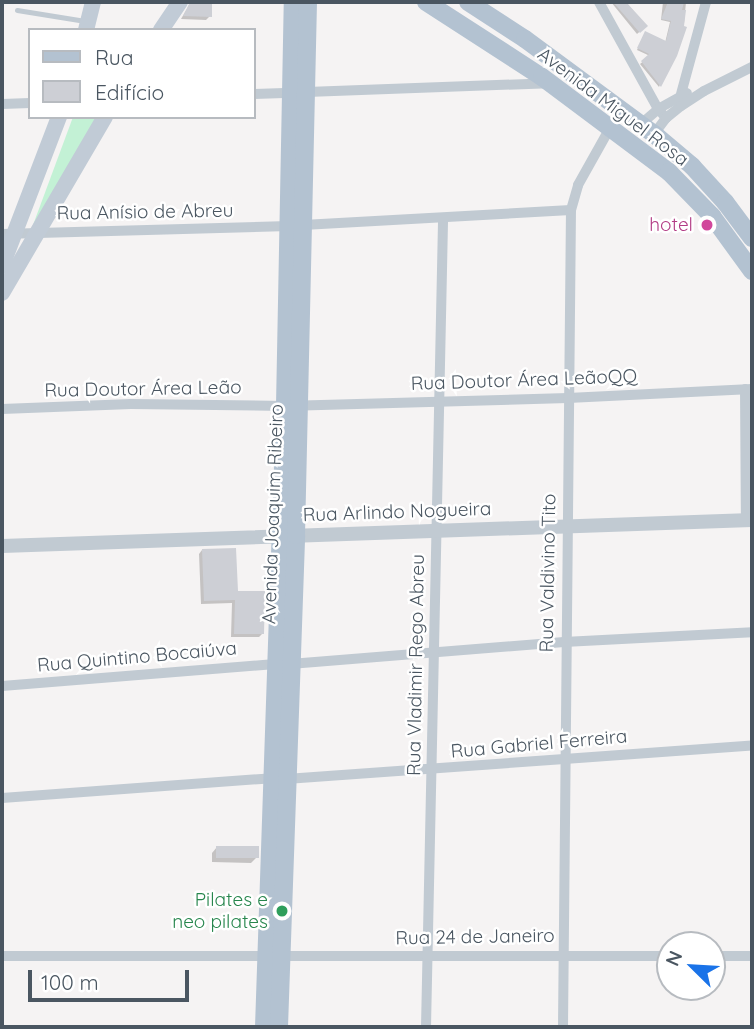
<!DOCTYPE html>
<meta charset="utf-8">
<style>
body{margin:0}
#map{position:relative;width:754px;height:1029px;overflow:hidden;background:#f5f3f3;font-family:Quicksand,sans-serif}
div>[style]{position:absolute}
[style*='--x']{left:calc(var(--x)*1px);top:calc(var(--y)*1px);width:calc(var(--w)*1px);rotate:calc(var(--a)*1deg)}
.green>*{inset:0;background:#c3f1d5}
.shadow>*{inset:0;background:#0003;transform-origin:0 0}
.building>*{inset:0;background:#cdcfd5;transform-origin:0 0}
.service>*{height:5px;margin:-2.5px;padding:0 2.5px;transform-origin:2.5px;border-radius:2.5px;background:#c1cad2}
.minor>*{height:10px;margin:-5px;padding:0 5px;transform-origin:5px;border-radius:5px;background:#c1cad2}
.tertiary>*{height:14px;margin:-7px;padding:0 7px;transform-origin:7px;border-radius:7px;background:#c1cad2}
.secondary>*{height:16px;margin:-8px;padding:0 8px;transform-origin:8px;border-radius:8px;background:#c1cbd6}
.primary>*{height:18px;margin:-9px;padding:0 9px;transform-origin:9px;border-radius:9px;background:#b3c2d1}
.dots>*{width:19px;height:19px;translate:-50% -50%;box-sizing:border-box;border:4px solid #fff;border-radius:50%}
span{translate:-50% -50%;white-space:nowrap;text-align:center;line-height:1.15;-webkit-text-stroke:5px #fff;paint-order:stroke}
.street-label{font-size:19px;color:#4a5661}
.hotel-label{font-size:19px;color:#b23c85}
.right{translate:-100% -50%;text-align:right}
.leisure-label{font-size:19px;color:#27864d}
.frame{position:absolute;inset:0;border:4px solid #4a5661;pointer-events:none}
.legend{position:absolute;left:28px;top:28px;width:228px;height:91px;box-sizing:border-box;background:#fff;border:2px solid #b7bbc0;margin:0;padding:9px 12px;list-style:none;font-size:21px;color:#4a5661}
.legend li{display:flex;align-items:center;gap:14px;height:35px}
.legend b{width:35px;border:2px solid #b7bbc0}
.north{position:absolute;left:656px;top:931px;width:70px;height:70px;box-sizing:border-box;background:#fff;border:2px solid #b7bbc0;border-radius:50%;rotate:294deg;font-size:19px;font-weight:700;line-height:28px;text-align:center;color:#4a5661}
.north::after{content:'';display:block;margin:auto;width:24px;height:32px;background:#1a73e8;clip-path:polygon(50% 0,100% 100%,50% 72%,0 100%)}
.scale{position:absolute;left:28px;top:970px;width:161px;height:32px;box-sizing:border-box;border:4px solid #4a5661;border-top:0;padding-left:9px;font-size:21px;line-height:24px;white-space:nowrap;color:#4a5661;-webkit-text-stroke:5px #fff;paint-order:stroke}
</style>
<div id="map">
<div class="green">
<i style="clip-path:polygon(73px 117px,103px 117px,33px 225px)"></i>
</div>
<div class="shadow">
<i style="clip-path:polygon(191px 2px,210px 2px,210px 16px,206px 20px,181px 19px)"></i>
<i style="clip-path:polygon(611px 2px,626px 2px,646px 26px,637px 34px)"></i>
<i style="clip-path:polygon(663px 2px,686px 2px,683px 34px,659px 87px,640px 64px,650px 56px,637px 50px,644px 35px,665px 43px,670px 22px,661px 20px)"></i>
<i style="left:752px;top:432px;width:78px;height:5px;rotate:90deg"></i>
<i style="clip-path:polygon(202px 550px,262px 634px,259px 637px,231px 637px,232px 603px,201px 604px,199px 554px)"></i>
<i style="clip-path:polygon(217px 847px,257px 857px,251px 863px,212px 862px,212px 853px)"></i>
</div>
<div class="building">
<i style="clip-path:polygon(190px 2px,212px 2px,212px 17px,183px 16px)"></i>
<i style="clip-path:polygon(613px 2px,626px 2px,648px 26px,640px 33px)"></i>
<i style="clip-path:polygon(668px 2px,684px 2px,682px 10px,686px 10px,684px 26px,687px 27px,677px 56px,661px 87px,641px 61px,649px 54px,637px 48px,645px 31px,666px 41px,671px 21px,661px 19px)"></i>
<i style="clip-path:polygon(236px 548px,238px 591px,265px 591px,264px 634px,234px 634px,235px 600px,204px 601px,202px 549px)"></i>
<i style="left:216px;top:846px;width:43px;height:12px"></i>
</div>
<div class="service">
<i style="--x:17;--y:10;--w:69;--a:9.2"></i>
</div>
<div class="minor">
<i style="--x:599;--y:2;--w:122;--a:61.1"></i>
<i style="--x:658;--y:109;--w:12;--a:48"></i>
<i style="--x:307;--y:92;--w:242;--a:-2.1"></i>
<i style="--x:254;--y:94;--w:38;--a:-2"></i>
<i style="--x:681;--y:94;--w:95;--a:-74.8"></i>
<i style="--x:2;--y:104;--w:28;--a:-2"></i>
<i style="--x:641;--y:124;--w:23;--a:-41"></i>
<i style="--x:658;--y:109;--w:33;--a:-29"></i>
<i style="--x:654;--y:134;--w:20;--a:-53"></i>
<i style="--x:666;--y:118;--w:19;--a:-39"></i>
<i style="--x:681;--y:106;--w:27;--a:-33"></i>
<i style="--x:704;--y:91;--w:54;--a:-26.6"></i>
<i style="--x:303;--y:225;--w:268;--a:-3.2"></i>
<i style="--x:2;--y:234;--w:287;--a:-1.6"></i>
<i style="--x:745;--y:389;--w:131;--a:89.6"></i>
<i style="--x:2;--y:409;--w:129;--a:-2.2"></i>
<i style="--x:131;--y:404;--w:154;--a:0.7"></i>
<i style="--x:285;--y:406;--w:283;--a:-1.6"></i>
<i style="--x:568;--y:398;--w:184;--a:-2.8"></i>
<i style="--x:290;--y:664;--w:275;--a:-4.6"></i>
<i style="--x:564;--y:642;--w:188;--a:-3"></i>
<i style="--x:2;--y:686;--w:274;--a:-4.6"></i>
<i style="--x:286;--y:779;--w:467;--a:-4.1"></i>
<i style="--x:2;--y:798;--w:271;--a:-4.2"></i>
<i style="--x:2;--y:956;--w:264;--a:0"></i>
<i style="--x:280;--y:956;--w:390;--a:0"></i>
<i style="--x:712;--y:956;--w:40;--a:0"></i>
<i style="--x:426;--y:1027;--w:808;--a:-88.79"></i>
<i style="--x:563;--y:1027;--w:817;--a:-89.44"></i>
<i style="--x:571;--y:210;--w:26;--a:-74"></i>
<i style="--x:578;--y:185;--w:65;--a:-60.7"></i>
</div>
<div class="tertiary">
<i style="--x:2;--y:546;--w:750;--a:-1.99"></i>
</div>
<div class="secondary">
<i style="--x:86;--y:30;--w:29;--a:-76"></i>
<i style="--x:161;--y:30;--w:34;--a:-56"></i>
<i style="--x:2;--y:266;--w:160;--a:-69.1"></i>
<i style="--x:2;--y:293;--w:204;--a:-59.7"></i>
</div>
<div class="primary">
<i style="--x:426;--y:2;--w:138;--a:32.9"></i>
<i style="--x:542;--y:77;--w:159;--a:36.8"></i>
<i style="--x:669;--y:172;--w:62;--a:45.7"></i>
<i style="--x:712;--y:216;--w:68;--a:54"></i>
<i style="--x:468;--y:2;--w:68;--a:33"></i>
<i style="--x:525;--y:39;--w:160;--a:36.4"></i>
<i style="--x:654;--y:134;--w:50;--a:40.1"></i>
<i style="--x:692;--y:166;--w:49;--a:47.5"></i>
<i style="--x:725;--y:202;--w:45;--a:53.1"></i>
<i style="--x:264;--y:1027;--w:621;--a:-88.06"></i>
<i style="--x:285;--y:406;--w:404;--a:-88.9"></i>
<i style="--x:279;--y:1027;--w:492;--a:-88"></i>
<i style="--x:296;--y:535;--w:533;--a:-88.71"></i>
</div>
<div class="dots">
<i style="left:707px;top:225px;background:#d1479c"></i>
<i style="left:282px;top:911px;background:#2e9e5b"></i>
</div>
<div class="street-label">
<span style="left:613px;top:107px;rotate:37deg">Avenida Miguel Rosa</span>
<span style="left:145px;top:212px;rotate:-1deg">Rua Anísio de Abreu</span>
<span style="left:524px;top:380px;rotate:-2deg">Rua Doutor Área LeãoQQ</span>
<span style="left:143px;top:389px;rotate:-1deg">Rua Doutor Área Leão</span>
<span style="left:397px;top:512px;rotate:-2deg">Rua Arlindo Nogueira</span>
<span style="left:273px;top:514px;rotate:-88deg">Avenida Joaquim Ribeiro</span>
<span style="left:548px;top:573px;rotate:-89deg">Rua Valdivino Tito</span>
<span style="left:137px;top:657px;rotate:-5deg">Rua Quintino Bocaiúva</span>
<span style="left:416px;top:665px;rotate:-89deg">Rua Vladimir Rego Abreu</span>
<span style="left:539px;top:744px;rotate:-5deg">Rua Gabriel Ferreira</span>
<span style="left:475px;top:937px;rotate:-1deg">Rua 24 de Janeiro</span>
</div>
<div class="hotel-label">
<span class="right" style="left:693px;top:225px">hotel</span>
</div>
<div class="leisure-label">
<span class="right" style="left:268px;top:911px">Pilates e<br>neo pilates</span>
</div>
<div class="frame"></div>
<ul class="legend">
<li><b style="height:9px;background:#b3c2d1"></b>Rua</li>
<li><b style="height:19px;background:#cdcfd5"></b>Edifício</li>
</ul>
<div class="north">N</div>
<div class="scale">100 m</div>
</div>
